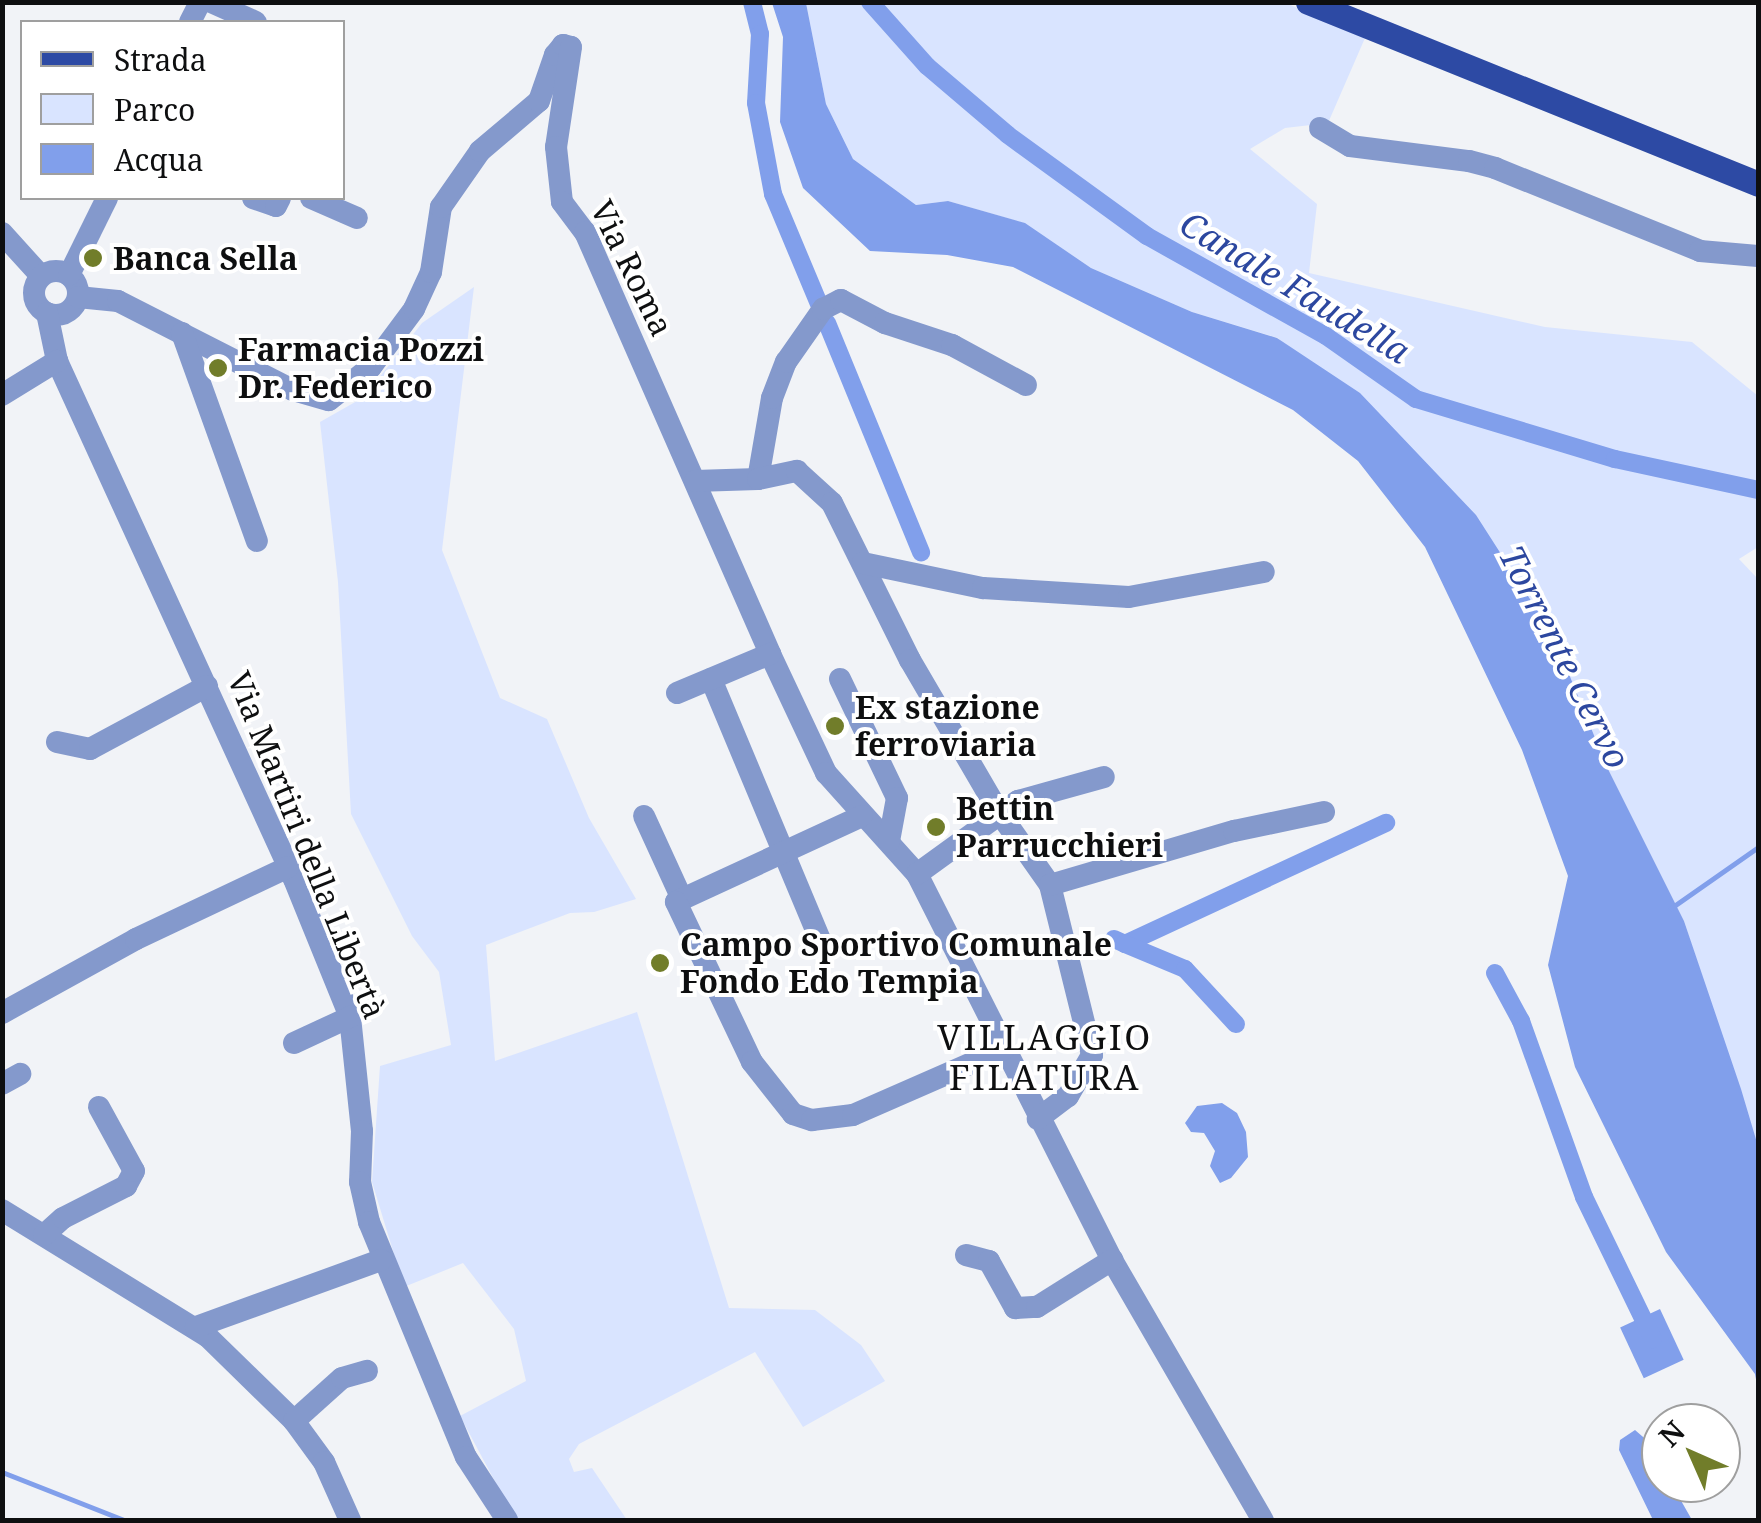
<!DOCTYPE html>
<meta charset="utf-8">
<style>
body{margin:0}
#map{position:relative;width:1761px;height:1523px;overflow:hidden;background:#f1f3f7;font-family:"Noto Serif",serif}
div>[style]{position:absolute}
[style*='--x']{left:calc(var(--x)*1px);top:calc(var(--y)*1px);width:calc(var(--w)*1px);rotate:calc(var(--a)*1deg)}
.green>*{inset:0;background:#d9e4ff}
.water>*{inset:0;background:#819feb;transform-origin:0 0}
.stream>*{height:5px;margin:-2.5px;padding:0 2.5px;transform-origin:2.5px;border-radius:2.5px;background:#819feb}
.canal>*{height:18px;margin:-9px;padding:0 9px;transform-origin:9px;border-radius:9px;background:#819feb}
.minor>*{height:22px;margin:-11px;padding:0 11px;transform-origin:11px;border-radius:11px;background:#8499cc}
.minor>.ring{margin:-11px;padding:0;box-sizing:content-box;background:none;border:22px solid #8499cc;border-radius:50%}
.major>*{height:25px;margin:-12.5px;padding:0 12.5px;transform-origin:12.5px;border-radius:12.5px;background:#2d4aa4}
.dots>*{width:28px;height:28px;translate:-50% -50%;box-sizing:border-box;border:5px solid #fff;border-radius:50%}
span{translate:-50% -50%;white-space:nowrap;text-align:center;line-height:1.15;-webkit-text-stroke:8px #fff;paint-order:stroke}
.poi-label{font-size:32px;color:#0e0f10;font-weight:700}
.left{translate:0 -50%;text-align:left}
.street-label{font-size:32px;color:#0e0f10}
.water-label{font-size:35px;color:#2c479f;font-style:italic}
.neighbourhood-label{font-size:35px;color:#0e0f10;letter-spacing:2.5px}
.frame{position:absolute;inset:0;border:5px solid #0e0f10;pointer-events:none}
.legend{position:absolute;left:20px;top:20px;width:325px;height:180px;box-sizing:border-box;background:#fff;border:2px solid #9f9f9f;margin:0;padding:12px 18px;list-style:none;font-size:30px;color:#0e0f10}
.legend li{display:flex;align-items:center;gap:20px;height:50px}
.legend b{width:50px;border:2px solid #9f9f9f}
.north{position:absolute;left:1641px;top:1403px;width:100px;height:100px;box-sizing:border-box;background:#fff;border:2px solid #9f9f9f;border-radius:50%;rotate:315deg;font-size:28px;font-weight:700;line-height:40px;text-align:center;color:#0e0f10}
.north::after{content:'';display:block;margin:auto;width:35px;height:45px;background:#717d2a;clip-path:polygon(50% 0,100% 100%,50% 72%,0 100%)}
</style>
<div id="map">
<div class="green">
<i style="clip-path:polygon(806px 3px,1286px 3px,1365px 38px,1328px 123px,1285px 128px,1250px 149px,1317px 204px,1309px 273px,1545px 327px,1692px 342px,1758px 396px,1758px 547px,1739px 559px,1758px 579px,1758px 1146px,1684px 921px,1607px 767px,1553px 635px,1278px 338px,1192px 312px,1091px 268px,1024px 223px,948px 201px,916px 205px,853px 159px,826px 104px)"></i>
<i style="clip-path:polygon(474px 287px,442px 550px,500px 698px,547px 719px,589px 818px,636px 899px,594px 912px,570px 913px,486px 945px,495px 1061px,637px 1012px,729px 1308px,815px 1310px,861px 1345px,885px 1381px,803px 1427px,755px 1352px,579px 1444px,569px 1459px,574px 1472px,592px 1468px,627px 1520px,518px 1520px,513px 1515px,460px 1416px,526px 1381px,514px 1329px,463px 1263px,404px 1287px,372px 1182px,380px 1066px,451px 1045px,439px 972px,412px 936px,351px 814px,338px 582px,320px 422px,364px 397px,422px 323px)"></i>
</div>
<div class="water">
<i style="clip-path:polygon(772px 3px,806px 3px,826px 104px,853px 159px,916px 205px,948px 201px,1025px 223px,1091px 268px,1192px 312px,1277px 338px,1360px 393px,1476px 515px,1553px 635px,1607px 767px,1684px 921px,1741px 1089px,1758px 1146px,1758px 1390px,1755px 1374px,1666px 1252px,1575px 1067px,1548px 965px,1568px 876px,1522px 750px,1425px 547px,1358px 461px,1293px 410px,1013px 267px,947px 255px,870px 251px,803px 188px,780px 122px,783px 37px)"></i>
<i style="clip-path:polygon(1222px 1103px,1237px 1113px,1246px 1132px,1248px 1157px,1231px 1178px,1220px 1183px,1210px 1166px,1215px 1151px,1204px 1133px,1191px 1132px,1185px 1123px,1197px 1106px)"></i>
<i style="left:1660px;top:1309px;width:56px;height:44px;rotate:65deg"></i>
<i style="clip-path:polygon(1635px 1430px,1650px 1443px,1661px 1463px,1661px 1483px,1671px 1483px,1692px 1520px,1653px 1520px,1619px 1450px,1620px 1440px)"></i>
</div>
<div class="stream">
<i style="--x:1671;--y:908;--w:106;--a:-35"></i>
<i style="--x:2;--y:1472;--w:131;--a:21.5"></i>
</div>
<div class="canal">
<i style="--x:752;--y:2;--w:33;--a:76"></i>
<i style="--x:760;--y:34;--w:69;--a:93.3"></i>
<i style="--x:756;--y:103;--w:93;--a:79.4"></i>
<i style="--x:773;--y:194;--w:119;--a:67.3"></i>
<i style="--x:870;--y:2;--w:86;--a:48.3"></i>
<i style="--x:927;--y:66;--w:106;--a:40.4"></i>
<i style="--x:1008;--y:135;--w:172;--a:36"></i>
<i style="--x:1147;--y:236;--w:205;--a:29.2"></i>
<i style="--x:1326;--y:336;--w:110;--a:35"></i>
<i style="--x:1416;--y:399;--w:208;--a:16.8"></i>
<i style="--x:1615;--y:459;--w:146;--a:12.2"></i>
<i style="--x:827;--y:323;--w:248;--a:67.7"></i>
<i style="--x:1114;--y:939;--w:12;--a:24"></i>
<i style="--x:1125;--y:944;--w:288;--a:-24.9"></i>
<i style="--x:1125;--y:944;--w:65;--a:22.6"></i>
<i style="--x:1185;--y:969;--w:75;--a:47.2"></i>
<i style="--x:1495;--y:973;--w:55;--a:61.6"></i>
<i style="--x:1521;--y:1021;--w:187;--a:70.3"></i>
<i style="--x:1584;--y:1197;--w:158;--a:64.1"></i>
</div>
<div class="minor">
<i style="--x:211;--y:2;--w:49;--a:24"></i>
<i style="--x:190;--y:22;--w:22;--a:-63"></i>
<i style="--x:1320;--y:128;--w:35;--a:31"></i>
<i style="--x:1350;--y:146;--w:120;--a:7.2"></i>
<i style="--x:1469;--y:161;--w:27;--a:15"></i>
<i style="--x:1495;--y:168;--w:221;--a:22"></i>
<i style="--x:1700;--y:251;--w:58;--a:4.9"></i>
<i style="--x:253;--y:198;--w:24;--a:19"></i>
<i style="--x:276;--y:206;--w:9;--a:-63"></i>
<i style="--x:311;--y:198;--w:50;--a:23.5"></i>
<i style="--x:2;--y:233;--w:58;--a:47.8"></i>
<i class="ring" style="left:34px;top:271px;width:22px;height:22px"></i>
<i style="--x:69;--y:275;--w:86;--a:-63.7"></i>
<i style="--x:78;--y:297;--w:40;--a:5.7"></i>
<i style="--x:118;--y:301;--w:196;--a:27"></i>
<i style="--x:293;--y:390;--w:37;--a:16"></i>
<i style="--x:329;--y:400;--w:53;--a:-38.2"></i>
<i style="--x:371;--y:367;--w:72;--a:-53.4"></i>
<i style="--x:414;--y:309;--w:41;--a:-65.3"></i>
<i style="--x:431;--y:272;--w:66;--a:-81.3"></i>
<i style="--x:441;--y:207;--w:68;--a:-55.1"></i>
<i style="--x:480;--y:151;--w:77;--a:-40.3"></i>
<i style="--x:539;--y:101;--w:49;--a:-70.8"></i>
<i style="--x:555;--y:55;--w:13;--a:-51"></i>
<i style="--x:563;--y:45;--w:8;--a:14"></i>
<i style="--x:571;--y:47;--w:101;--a:98.5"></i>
<i style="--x:556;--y:147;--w:55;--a:83.8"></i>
<i style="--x:562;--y:202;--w:38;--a:53"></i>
<i style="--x:585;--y:232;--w:461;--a:66.3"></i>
<i style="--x:770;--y:654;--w:132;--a:64.8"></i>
<i style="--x:826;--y:773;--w:136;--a:48"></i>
<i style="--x:917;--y:874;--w:432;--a:63.2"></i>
<i style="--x:1112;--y:1260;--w:301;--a:59.9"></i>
<i style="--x:47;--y:313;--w:49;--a:78.2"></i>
<i style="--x:57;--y:361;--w:570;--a:65.41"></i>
<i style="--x:294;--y:879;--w:149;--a:67.9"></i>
<i style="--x:350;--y:1017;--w:115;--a:84"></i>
<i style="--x:362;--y:1131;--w:51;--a:92.2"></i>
<i style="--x:360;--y:1182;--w:41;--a:77.3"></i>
<i style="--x:369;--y:1222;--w:254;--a:67.6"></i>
<i style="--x:466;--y:1457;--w:75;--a:56.9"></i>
<i style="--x:182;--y:333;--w:221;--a:70.2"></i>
<i style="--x:2;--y:395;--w:65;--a:-31.7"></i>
<i style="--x:758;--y:479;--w:82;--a:-80.2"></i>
<i style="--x:772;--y:398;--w:39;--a:-69"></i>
<i style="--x:786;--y:362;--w:65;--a:-55.1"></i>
<i style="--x:823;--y:309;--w:20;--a:-27"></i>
<i style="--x:841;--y:300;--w:50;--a:27.6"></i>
<i style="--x:885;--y:323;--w:71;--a:18.2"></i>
<i style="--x:952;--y:345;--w:84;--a:28.4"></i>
<i style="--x:695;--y:481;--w:63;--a:-1.8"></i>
<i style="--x:758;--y:479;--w:40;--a:-12"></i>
<i style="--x:797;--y:471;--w:47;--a:42.4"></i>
<i style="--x:832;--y:503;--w:175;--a:63.6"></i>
<i style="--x:910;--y:660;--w:178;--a:59.7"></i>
<i style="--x:1000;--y:814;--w:87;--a:54.8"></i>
<i style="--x:1050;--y:885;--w:175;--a:76.1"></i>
<i style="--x:1092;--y:1055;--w:48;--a:120.3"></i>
<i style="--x:1068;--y:1096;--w:38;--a:143"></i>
<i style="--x:863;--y:563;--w:123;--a:11.8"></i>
<i style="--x:983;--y:588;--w:146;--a:3.5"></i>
<i style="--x:1129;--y:597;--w:137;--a:-10.5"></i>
<i style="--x:711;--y:679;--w:285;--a:67.3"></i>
<i style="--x:840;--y:679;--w:132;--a:64.4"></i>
<i style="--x:897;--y:798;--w:44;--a:100.5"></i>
<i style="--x:677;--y:693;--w:101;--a:-22.8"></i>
<i style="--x:57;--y:742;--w:34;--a:12"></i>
<i style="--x:90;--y:749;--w:133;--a:-28.3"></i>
<i style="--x:644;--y:816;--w:91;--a:65.4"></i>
<i style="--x:862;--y:816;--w:205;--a:155.2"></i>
<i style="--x:676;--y:902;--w:177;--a:64.6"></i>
<i style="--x:752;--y:1062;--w:66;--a:51.7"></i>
<i style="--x:793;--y:1114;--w:20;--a:18"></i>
<i style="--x:812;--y:1120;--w:41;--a:-7"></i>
<i style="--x:853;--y:1115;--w:165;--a:-23.6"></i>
<i style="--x:917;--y:874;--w:125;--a:-35.9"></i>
<i style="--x:1018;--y:801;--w:89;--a:-15.6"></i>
<i style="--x:1050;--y:885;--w:192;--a:-16.4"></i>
<i style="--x:1234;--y:831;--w:92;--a:-11.9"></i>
<i style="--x:2;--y:1013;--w:153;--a:-28.9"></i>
<i style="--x:136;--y:939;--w:168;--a:-25.3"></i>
<i style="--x:294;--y:1043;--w:62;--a:-24.9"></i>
<i style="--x:2;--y:1084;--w:21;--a:-29"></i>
<i style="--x:2;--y:1210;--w:241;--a:31.6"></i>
<i style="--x:207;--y:1336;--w:122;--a:44.3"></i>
<i style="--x:294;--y:1421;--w:51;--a:53.8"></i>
<i style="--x:324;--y:1462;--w:64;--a:65.9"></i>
<i style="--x:44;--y:1235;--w:25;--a:-42"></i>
<i style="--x:63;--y:1218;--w:71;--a:-26.9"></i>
<i style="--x:126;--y:1186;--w:17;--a:-62"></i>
<i style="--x:134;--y:1171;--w:73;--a:-118.7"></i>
<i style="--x:966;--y:1255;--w:24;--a:15"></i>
<i style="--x:989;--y:1261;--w:54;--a:61"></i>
<i style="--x:1015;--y:1308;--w:22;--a:-3"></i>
<i style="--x:1037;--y:1307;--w:89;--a:-32.1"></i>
<i style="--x:196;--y:1327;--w:197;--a:-19.9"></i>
<i style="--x:294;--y:1421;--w:64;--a:-41.9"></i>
<i style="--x:342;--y:1378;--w:26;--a:-16"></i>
</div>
<div class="major">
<i style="--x:1308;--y:2;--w:485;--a:22"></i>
</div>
<div class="dots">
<i style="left:93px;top:258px;background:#717d2a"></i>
<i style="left:218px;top:368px;background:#717d2a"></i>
<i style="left:835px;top:726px;background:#717d2a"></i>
<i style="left:936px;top:827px;background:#717d2a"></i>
<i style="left:660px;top:963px;background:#717d2a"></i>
</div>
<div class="poi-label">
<span class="left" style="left:113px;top:258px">Banca Sella</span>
<span class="left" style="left:238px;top:368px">Farmacia Pozzi<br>Dr. Federico</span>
<span class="left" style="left:855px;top:726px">Ex stazione<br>ferroviaria</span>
<span class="left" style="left:956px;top:827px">Bettin<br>Parrucchieri</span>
<span class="left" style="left:680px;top:963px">Campo Sportivo Comunale<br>Fondo Edo Tempia</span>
</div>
<div class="street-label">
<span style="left:632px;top:268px;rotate:64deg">Via Roma</span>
<span style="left:307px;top:845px;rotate:68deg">Via Martiri della Libertà</span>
</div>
<div class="water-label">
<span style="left:1295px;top:287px;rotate:31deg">Canale Faudella</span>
<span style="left:1565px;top:657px;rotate:63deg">Torrente Cervo</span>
</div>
<div class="neighbourhood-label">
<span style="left:1045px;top:1057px">VILLAGGIO<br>FILATURA</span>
</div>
<div class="frame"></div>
<ul class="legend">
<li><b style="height:12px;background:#2d4aa4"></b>Strada</li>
<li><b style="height:28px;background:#d9e4ff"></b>Parco</li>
<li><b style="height:28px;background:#819feb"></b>Acqua</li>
</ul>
<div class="north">N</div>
</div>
